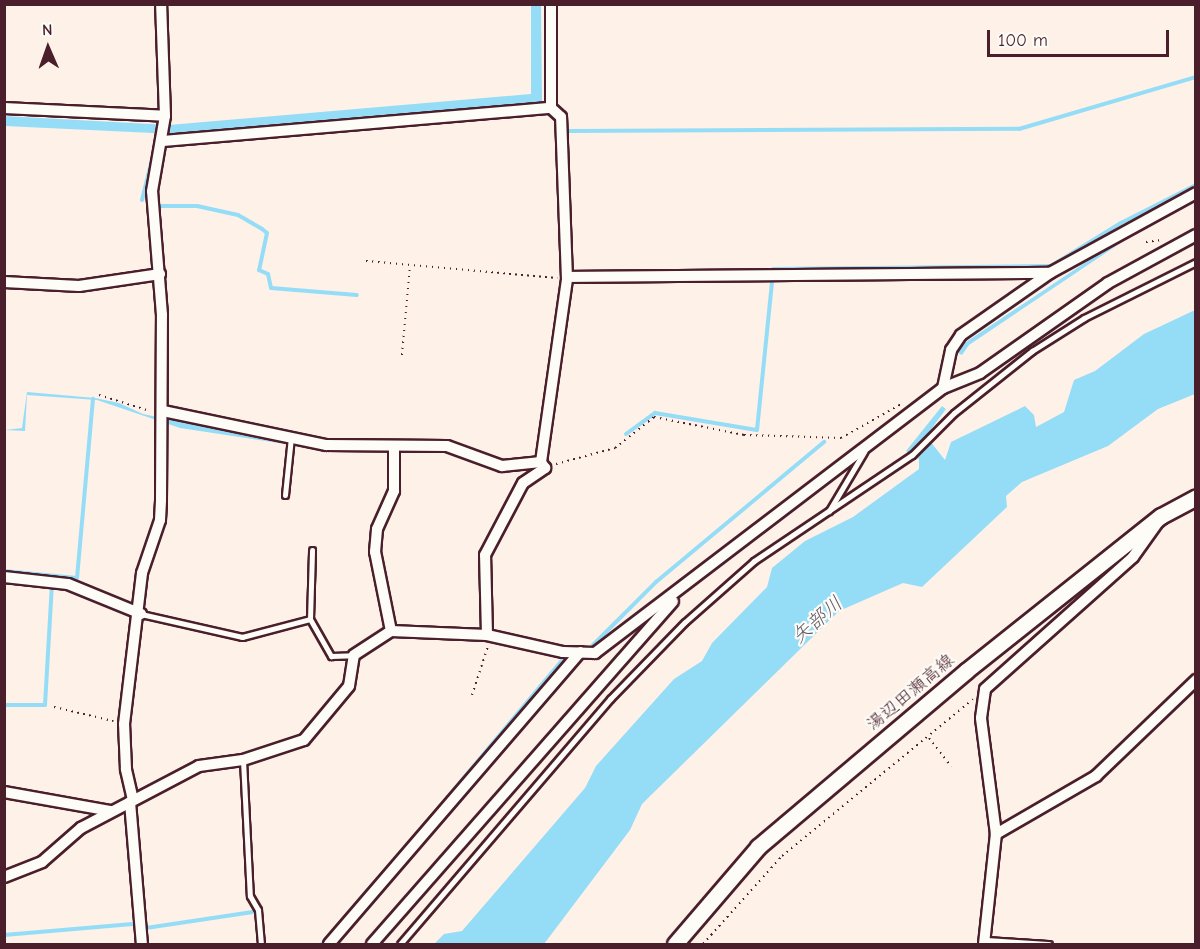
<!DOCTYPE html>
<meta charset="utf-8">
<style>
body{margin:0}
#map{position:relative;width:1200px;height:949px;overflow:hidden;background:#fdf1e8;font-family:"Comic Neue","Klee One",sans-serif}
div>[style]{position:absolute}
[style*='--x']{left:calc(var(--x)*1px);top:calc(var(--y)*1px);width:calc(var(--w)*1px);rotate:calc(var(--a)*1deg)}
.water>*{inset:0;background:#95ddf7}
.stream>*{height:4px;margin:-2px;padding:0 2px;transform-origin:2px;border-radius:2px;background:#95ddf7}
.path>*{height:2px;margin-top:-1px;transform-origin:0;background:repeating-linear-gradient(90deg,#4a1f2b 0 1.5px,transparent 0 6px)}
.roads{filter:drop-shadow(2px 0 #4a1f2b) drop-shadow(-2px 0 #4a1f2b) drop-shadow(0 2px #4a1f2b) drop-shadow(0 -2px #4a1f2b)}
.service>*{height:5px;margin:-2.5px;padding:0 2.5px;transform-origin:2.5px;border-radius:2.5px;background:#fdfcf7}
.minor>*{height:10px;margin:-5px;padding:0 5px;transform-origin:5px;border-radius:5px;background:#fdfcf7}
.secondary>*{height:15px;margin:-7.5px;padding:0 7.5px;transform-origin:7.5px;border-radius:7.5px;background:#fdfcf7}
span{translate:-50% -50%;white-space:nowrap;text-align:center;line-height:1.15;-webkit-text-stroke:4.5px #fdfcf7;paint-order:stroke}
.street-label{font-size:18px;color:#4a1f2b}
.water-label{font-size:20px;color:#605868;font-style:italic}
.frame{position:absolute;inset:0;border:6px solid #4a1f2b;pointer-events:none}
.north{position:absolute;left:18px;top:18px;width:60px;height:60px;-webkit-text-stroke:4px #fdfcf7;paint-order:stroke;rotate:358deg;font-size:16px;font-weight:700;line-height:24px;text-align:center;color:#4a1f2b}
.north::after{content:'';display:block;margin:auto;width:21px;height:27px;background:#4a1f2b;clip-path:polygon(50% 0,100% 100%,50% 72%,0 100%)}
.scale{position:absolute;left:987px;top:30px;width:182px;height:27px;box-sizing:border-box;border:3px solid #4a1f2b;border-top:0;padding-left:8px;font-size:18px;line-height:21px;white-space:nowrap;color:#4a1f2b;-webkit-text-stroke:4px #fdfcf7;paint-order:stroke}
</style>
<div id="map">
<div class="water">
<i style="clip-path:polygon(531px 5px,541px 5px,542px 104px,174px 134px,5px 126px,4px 116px,169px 125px,531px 94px)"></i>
<i style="clip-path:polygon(1195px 201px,1125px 240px,969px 345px,962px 355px,958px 353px,963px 344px,1125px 236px)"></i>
<i style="clip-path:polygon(1195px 310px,1195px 394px,1158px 409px,1108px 446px,1022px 482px,1006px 496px,1007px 507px,922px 587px,903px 583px,839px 611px,642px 804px,630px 830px,544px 944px,434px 944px,444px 934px,462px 931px,585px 788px,596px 766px,674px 679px,702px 661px,712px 643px,767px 587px,772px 568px,805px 541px,853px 517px,919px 469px,919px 459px,906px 451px,942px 406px,946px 409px,926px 436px,945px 460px,951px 442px,1025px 406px,1034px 415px,1036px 427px,1064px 412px,1074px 380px,1095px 371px,1144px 334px)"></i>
<i style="clip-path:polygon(27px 392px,95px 398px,119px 403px,143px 414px,285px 444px,180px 428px,97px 400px,27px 395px,25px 431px,5px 430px,22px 428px)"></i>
</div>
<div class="stream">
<i style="--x:569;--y:131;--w:450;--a:-0.3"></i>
<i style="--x:1019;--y:129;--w:184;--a:-16.4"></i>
<i style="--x:142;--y:200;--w:49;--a:-76"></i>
<i style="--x:158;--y:206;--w:39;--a:0"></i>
<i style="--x:197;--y:206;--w:42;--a:12.4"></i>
<i style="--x:238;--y:215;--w:28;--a:30"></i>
<i style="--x:262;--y:229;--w:6;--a:39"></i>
<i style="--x:267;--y:233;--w:38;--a:102"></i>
<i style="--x:259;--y:270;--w:10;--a:24"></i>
<i style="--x:268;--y:274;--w:14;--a:78"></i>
<i style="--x:271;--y:288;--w:86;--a:4.7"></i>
<i style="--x:773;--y:269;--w:278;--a:-0.6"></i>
<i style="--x:1051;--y:266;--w:82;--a:-31.6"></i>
<i style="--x:1121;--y:223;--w:84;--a:-26.9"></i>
<i style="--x:626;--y:434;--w:36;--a:-36"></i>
<i style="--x:655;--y:413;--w:103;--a:9.5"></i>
<i style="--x:757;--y:430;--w:149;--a:-84.2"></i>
<i style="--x:4;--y:571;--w:73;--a:5.5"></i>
<i style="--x:77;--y:578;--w:180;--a:-84.9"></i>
<i style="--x:592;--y:646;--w:91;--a:-45"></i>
<i style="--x:656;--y:582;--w:219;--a:-39.8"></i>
<i style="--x:4;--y:705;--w:41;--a:0"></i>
<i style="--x:45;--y:705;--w:120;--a:-86.7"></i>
<i style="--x:421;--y:829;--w:222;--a:-50.1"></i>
<i style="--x:146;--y:928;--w:108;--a:-8.5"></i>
<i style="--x:4;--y:935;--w:129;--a:-4.9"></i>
<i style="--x:322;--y:944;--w:70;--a:-49.7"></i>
</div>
<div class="path">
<i style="--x:1146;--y:242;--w:15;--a:-8"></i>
<i style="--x:366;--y:261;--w:192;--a:5.1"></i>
<i style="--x:402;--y:355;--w:90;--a:-84.9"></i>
<i style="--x:99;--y:395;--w:53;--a:17.4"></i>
<i style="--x:556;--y:464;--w:61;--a:-15.2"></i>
<i style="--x:615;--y:448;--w:50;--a:-38.5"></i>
<i style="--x:654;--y:417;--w:92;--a:11.3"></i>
<i style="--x:744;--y:435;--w:97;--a:1.8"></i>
<i style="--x:841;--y:438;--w:69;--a:-29.5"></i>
<i style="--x:472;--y:695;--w:52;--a:-71.9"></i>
<i style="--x:54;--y:707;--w:61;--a:13.3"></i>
<i style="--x:929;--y:738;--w:36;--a:52"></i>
<i style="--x:703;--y:944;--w:118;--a:-48.1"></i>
<i style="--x:782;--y:856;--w:247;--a:-39.4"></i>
</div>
<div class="roads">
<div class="service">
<i style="--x:285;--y:495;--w:58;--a:-84.1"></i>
<i style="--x:829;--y:511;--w:69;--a:-59.3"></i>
<i style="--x:141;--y:614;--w:104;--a:12.8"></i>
<i style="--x:242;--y:637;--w:70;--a:-14.8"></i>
<i style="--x:310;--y:619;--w:43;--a:60.4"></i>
<i style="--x:331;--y:656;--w:23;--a:-2"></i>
<i style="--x:310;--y:619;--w:69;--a:-88.3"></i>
<i style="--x:243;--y:760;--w:136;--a:87.1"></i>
<i style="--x:250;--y:896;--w:16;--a:60"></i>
<i style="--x:258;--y:910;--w:34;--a:85"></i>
<i style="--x:985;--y:940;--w:64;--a:3.6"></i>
<i style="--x:400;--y:944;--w:323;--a:-49.4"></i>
<i style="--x:610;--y:699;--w:107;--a:-45.8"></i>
<i style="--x:685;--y:622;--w:92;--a:-41.5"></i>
<i style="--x:754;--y:561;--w:190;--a:-33.9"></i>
<i style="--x:912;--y:455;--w:59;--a:-45"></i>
<i style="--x:954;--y:413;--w:100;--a:-38.5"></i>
<i style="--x:1032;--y:351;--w:62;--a:-32.4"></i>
<i style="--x:1084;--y:318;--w:125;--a:-26.6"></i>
</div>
<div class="minor">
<i style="--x:4;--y:108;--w:161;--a:2.8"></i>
<i style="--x:163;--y:141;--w:389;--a:-4.9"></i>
<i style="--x:567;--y:277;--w:483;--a:-0.5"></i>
<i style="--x:4;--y:282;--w:75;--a:3.1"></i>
<i style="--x:79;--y:286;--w:82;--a:-8.4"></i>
<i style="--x:943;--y:388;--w:39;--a:-78"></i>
<i style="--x:951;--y:350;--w:18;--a:-56"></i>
<i style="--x:961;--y:335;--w:108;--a:-34.9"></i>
<i style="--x:1050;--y:273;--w:166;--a:-28.7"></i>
<i style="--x:163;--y:411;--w:167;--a:11.8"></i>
<i style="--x:326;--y:445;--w:121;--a:0.5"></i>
<i style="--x:447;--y:446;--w:59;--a:20"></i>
<i style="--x:502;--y:466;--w:39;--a:-6"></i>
<i style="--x:4;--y:577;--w:64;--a:6.2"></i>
<i style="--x:68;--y:584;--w:79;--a:22.3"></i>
<i style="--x:391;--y:631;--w:81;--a:-101.4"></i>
<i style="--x:375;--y:552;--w:23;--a:-85"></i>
<i style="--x:377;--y:529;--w:42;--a:-65.9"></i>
<i style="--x:394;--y:491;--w:45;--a:-90"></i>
<i style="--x:487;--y:635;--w:80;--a:-91.4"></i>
<i style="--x:485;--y:555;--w:81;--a:-62.2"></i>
<i style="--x:523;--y:483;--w:27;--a:-34"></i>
<i style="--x:545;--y:468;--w:7;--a:-124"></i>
<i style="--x:541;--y:462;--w:185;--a:-81.9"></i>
<i style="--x:567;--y:279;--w:162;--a:-92.1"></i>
<i style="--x:561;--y:117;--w:13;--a:-138"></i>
<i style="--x:551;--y:108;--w:104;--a:-90"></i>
<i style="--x:4;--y:792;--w:109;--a:10.1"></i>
<i style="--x:133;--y:800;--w:32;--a:-103"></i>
<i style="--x:126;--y:769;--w:45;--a:-92.5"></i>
<i style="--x:124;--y:724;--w:152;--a:-83.2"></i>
<i style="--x:142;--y:573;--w:56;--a:-71.2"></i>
<i style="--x:160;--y:520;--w:20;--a:-87"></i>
<i style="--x:161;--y:500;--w:185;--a:-89.7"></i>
<i style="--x:162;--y:315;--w:124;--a:-94.6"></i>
<i style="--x:152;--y:191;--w:76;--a:-80.2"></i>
<i style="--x:165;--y:116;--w:112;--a:-92"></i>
<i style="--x:130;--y:802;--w:143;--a:85.2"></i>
<i style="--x:996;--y:834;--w:116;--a:-30.1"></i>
<i style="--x:1096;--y:776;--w:139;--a:-43.8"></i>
<i style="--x:4;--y:877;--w:41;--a:-21.5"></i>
<i style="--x:42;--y:862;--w:52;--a:-41.1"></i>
<i style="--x:81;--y:828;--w:133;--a:-27.7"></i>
<i style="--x:199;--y:766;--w:44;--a:-7.8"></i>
<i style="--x:243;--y:760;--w:64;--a:-18.2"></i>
<i style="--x:304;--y:740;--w:70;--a:-50.2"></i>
<i style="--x:349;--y:686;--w:31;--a:-81"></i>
<i style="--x:354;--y:655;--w:44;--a:-33"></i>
<i style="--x:391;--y:631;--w:96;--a:2.4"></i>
<i style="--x:487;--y:635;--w:78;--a:12.6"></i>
<i style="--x:563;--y:652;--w:32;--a:2"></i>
<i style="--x:595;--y:653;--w:437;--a:-37.3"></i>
<i style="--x:943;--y:388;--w:40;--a:-22"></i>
<i style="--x:980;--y:373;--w:156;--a:-35.1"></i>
<i style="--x:1108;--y:283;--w:100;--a:-28.6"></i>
<i style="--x:329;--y:944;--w:385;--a:-49.3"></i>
<i style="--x:372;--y:944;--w:456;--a:-48.7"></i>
<i style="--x:984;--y:944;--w:111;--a:-83.8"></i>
<i style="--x:996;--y:834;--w:117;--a:-97.4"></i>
<i style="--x:981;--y:718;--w:29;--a:-82"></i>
<i style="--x:985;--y:689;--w:198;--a:-41.7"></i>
<i style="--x:1133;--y:557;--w:43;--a:-54.5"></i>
</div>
<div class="secondary">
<i style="--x:675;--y:944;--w:128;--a:-49.4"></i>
<i style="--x:758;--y:847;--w:272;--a:-40.2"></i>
<i style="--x:966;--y:671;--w:249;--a:-38.5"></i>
<i style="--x:1161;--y:516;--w:40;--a:-28"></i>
</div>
</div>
<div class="street-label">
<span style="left:911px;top:693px;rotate:-40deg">湯辺田瀬高線</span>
</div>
<div class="water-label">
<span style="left:817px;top:620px;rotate:-41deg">矢部川</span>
</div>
<div class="frame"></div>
<div class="north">N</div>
<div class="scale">100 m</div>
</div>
